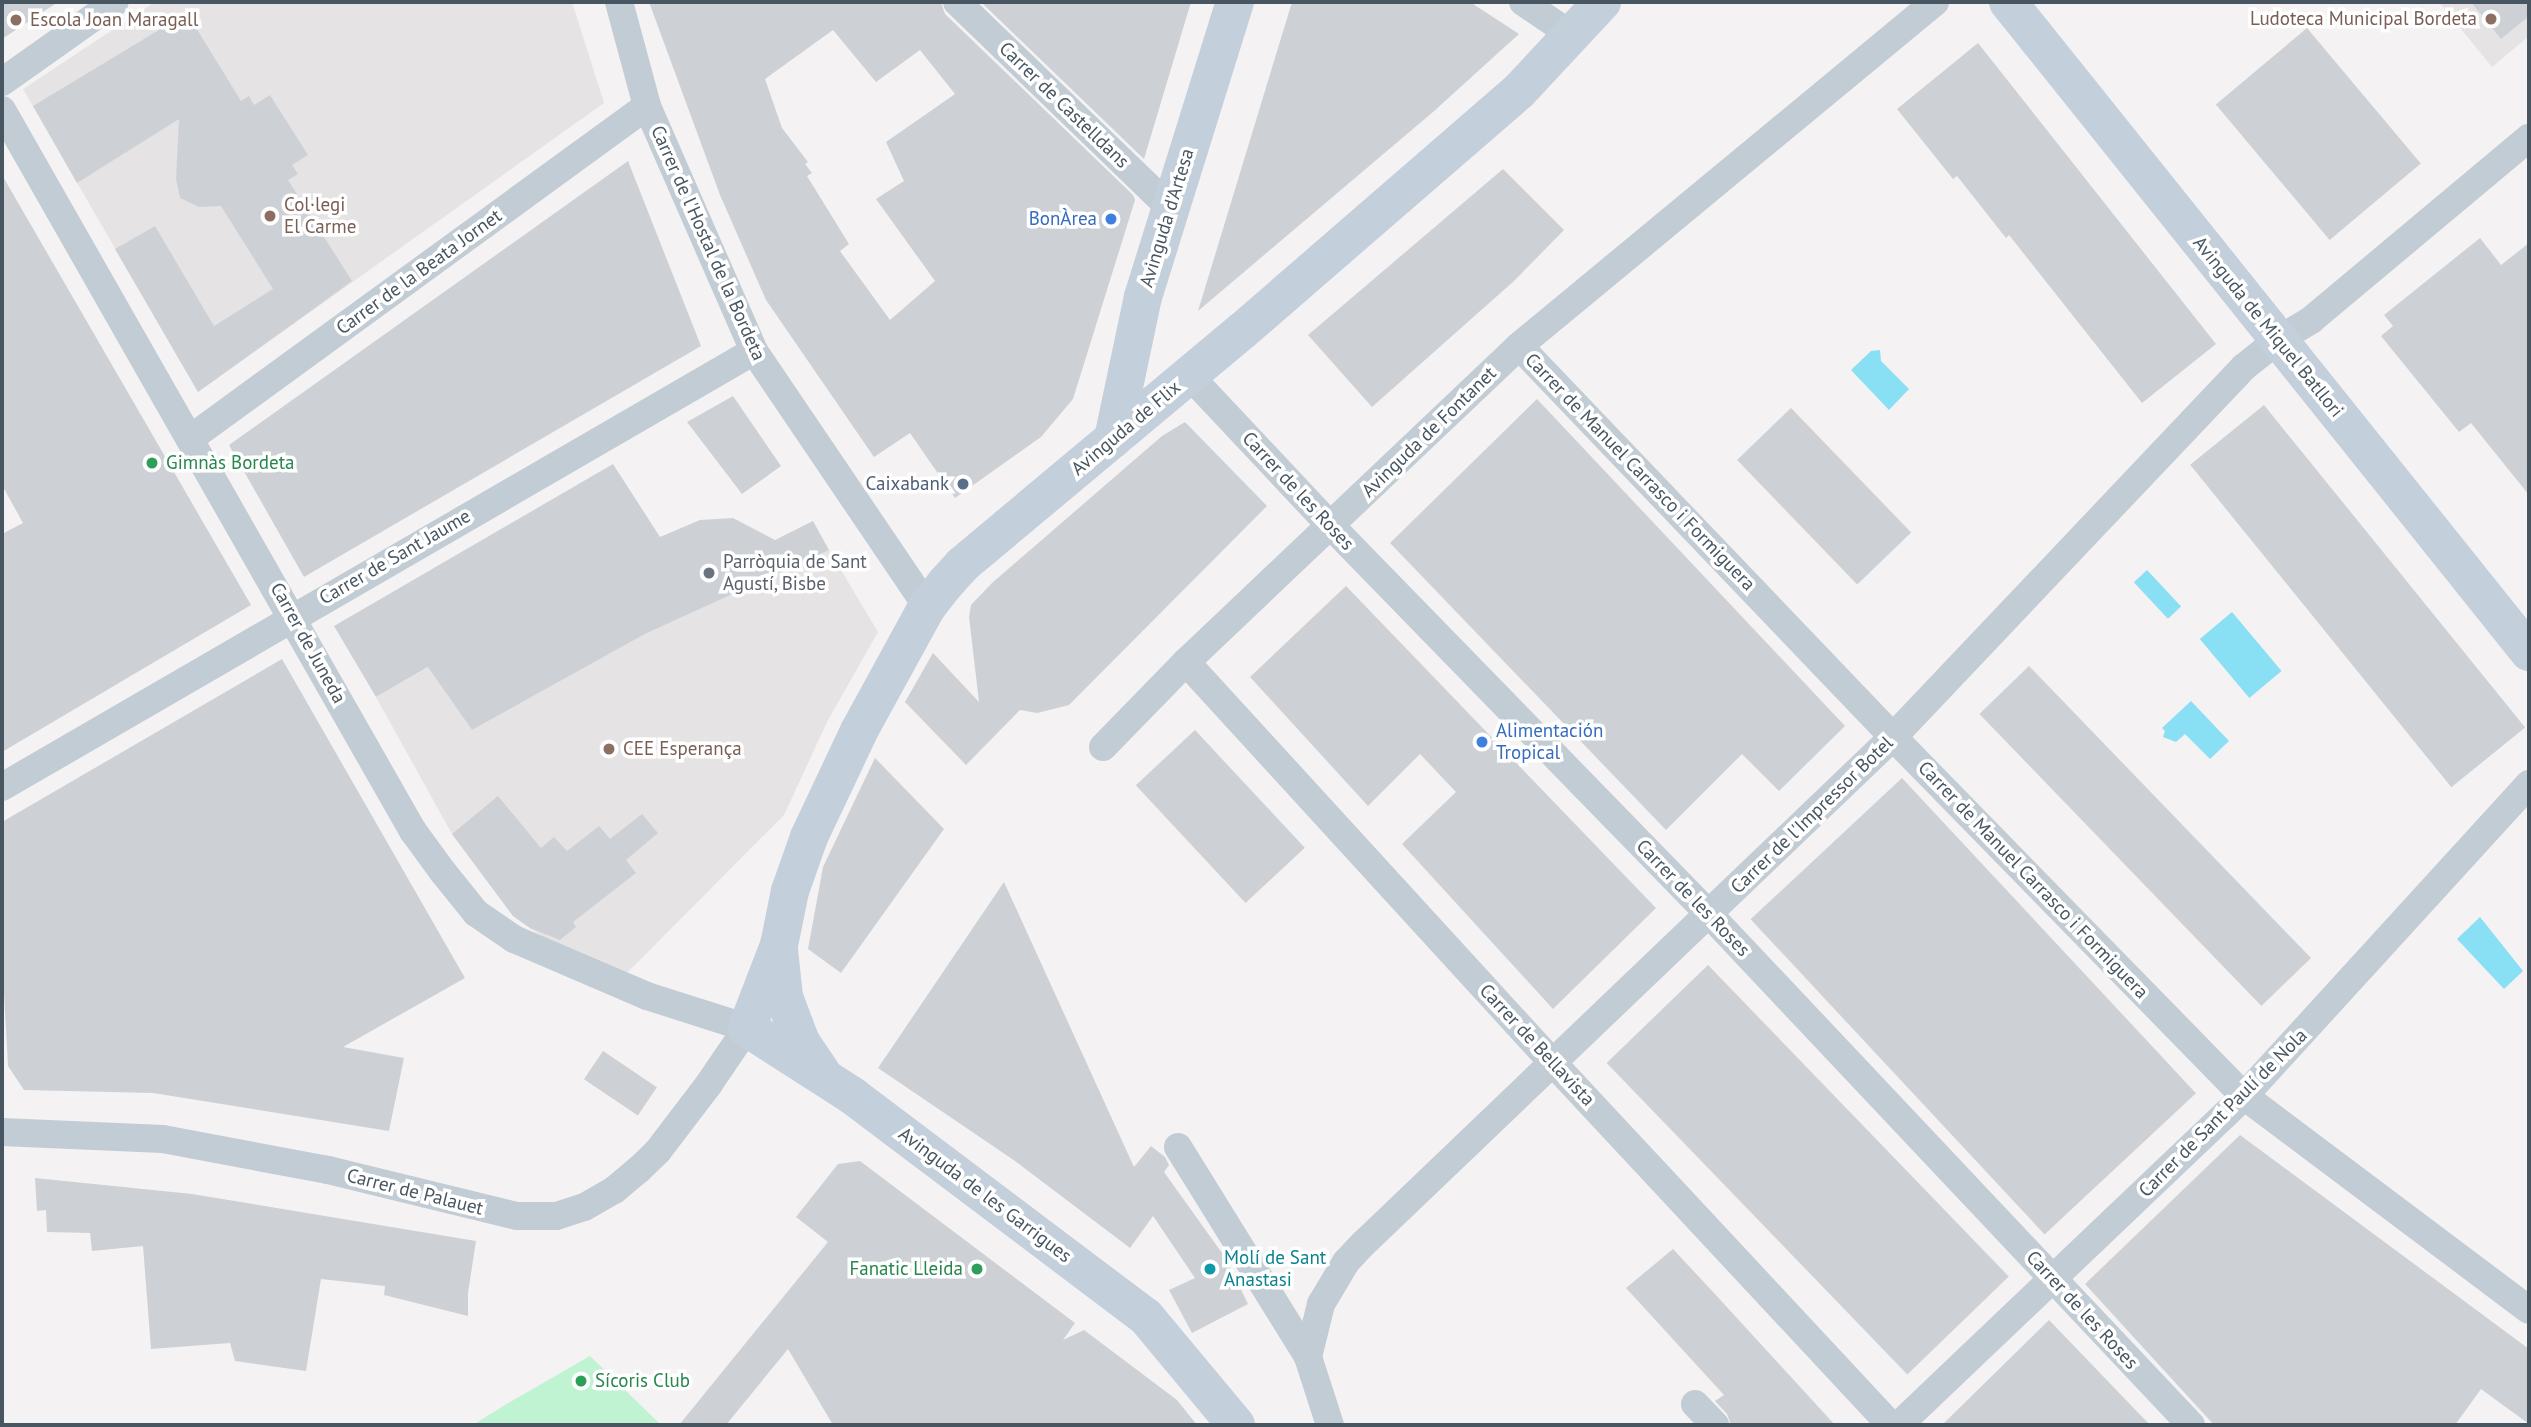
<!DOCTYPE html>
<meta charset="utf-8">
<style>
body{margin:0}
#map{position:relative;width:2531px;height:1427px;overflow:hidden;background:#f4f2f2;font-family:"PT Sans",sans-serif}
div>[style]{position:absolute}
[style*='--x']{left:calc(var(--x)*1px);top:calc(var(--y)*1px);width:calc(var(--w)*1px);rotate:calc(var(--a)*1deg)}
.education>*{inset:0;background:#e5e3e4}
.green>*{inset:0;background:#bff3d2}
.water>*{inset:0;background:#89dff3;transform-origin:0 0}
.building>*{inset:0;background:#cdd1d6;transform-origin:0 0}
.street>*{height:28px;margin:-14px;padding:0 14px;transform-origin:14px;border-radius:14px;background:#c2ccd4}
.secondary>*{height:38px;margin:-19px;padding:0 19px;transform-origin:19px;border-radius:19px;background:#c3cfdb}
.dots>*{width:19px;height:19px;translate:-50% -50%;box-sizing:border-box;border:4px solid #fff;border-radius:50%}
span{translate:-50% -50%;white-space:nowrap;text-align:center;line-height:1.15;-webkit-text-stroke:7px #fff;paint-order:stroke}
.education-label{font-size:19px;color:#785e54}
.right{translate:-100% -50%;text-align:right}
.left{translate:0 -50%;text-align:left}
.street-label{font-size:19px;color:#485661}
.shop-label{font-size:19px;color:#366cbe}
.leisure-label{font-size:19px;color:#27864d}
.service-label{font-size:19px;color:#4e5e75}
.worship-label{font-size:19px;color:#5b616d}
.culture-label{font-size:19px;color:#0d838f}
.frame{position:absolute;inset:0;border:4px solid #485661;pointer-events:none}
</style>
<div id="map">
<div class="education">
<i style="clip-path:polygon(155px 2px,572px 2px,604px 103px,198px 392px,23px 89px)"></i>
<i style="clip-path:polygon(2439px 2px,2529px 2px,2529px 36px,2492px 67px)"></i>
<i style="clip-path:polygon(829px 550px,878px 632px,828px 720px,784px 815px,621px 979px,554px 945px,513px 916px,452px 834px,376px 697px,429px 667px,472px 730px,645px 634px)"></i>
</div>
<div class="green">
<i style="clip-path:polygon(590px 1356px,661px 1425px,473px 1425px,505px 1405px)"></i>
</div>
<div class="water">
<i style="clip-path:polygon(1880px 350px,1881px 361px,1909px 389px,1889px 410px,1851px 370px,1871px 351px)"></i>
<i style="left:2147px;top:570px;width:50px;height:18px;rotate:47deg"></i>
<i style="left:2232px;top:612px;width:77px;height:42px;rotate:50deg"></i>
<i style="clip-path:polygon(2191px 701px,2229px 741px,2210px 759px,2185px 734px,2176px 742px,2163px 737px,2165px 731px,2162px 728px)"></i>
<i style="clip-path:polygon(2480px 917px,2523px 971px,2504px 989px,2457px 939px)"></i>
</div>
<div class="building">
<i style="clip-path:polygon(2px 2px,58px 2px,2px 39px)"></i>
<i style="clip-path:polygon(evenodd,649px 2px,941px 2px,945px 14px,1133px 195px,1135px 200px,1073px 399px,1041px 437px,955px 498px,910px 433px,874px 457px,766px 300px,720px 195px,649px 2px,833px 30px,876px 82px,920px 50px,955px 94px,886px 142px,904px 181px,876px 199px,935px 281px,890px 320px,840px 251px,849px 244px,807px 176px,812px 173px,805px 164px,808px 162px,782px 128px,765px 79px,833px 30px)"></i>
<i style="clip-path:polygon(981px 2px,1191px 2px,1144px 159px)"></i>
<i style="clip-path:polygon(1292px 2px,1470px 2px,1519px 34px,1433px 112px,1198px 311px)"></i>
<i style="clip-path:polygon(2471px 2px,2529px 2px,2529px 16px,2501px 39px)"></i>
<i style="clip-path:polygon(187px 13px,241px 101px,249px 96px,254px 105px,270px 95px,308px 155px,292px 165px,298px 174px,288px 180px,352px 281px,198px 392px,115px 249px,155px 226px,214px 326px,273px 289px,221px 206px,199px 207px,180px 198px,176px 179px,179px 119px,77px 183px,33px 106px)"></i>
<i style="left:2307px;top:28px;width:177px;height:119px;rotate:50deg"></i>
<i style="clip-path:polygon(1978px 43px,2216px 344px,2142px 403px,2009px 235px,2006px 238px,1957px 176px,1953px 179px,1897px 109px)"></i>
<i style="clip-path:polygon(628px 161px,701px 346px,304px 577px,229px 445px)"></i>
<i style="clip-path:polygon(1503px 169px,1564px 230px,1514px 281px,1372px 407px,1308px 335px)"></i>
<i style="clip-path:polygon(2px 175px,251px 605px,2px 752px,2px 534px,23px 523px,2px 485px)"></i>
<i style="clip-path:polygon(2480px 238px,2501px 265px,2529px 243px,2529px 495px,2471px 423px,2459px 432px,2381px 336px,2393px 326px,2384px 315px)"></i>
<i style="clip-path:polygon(733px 396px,781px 466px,742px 494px,687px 422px)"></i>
<i style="clip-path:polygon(1537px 399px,1845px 726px,1779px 791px,1742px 754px,1666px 830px,1390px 543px)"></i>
<i style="left:2264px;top:405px;width:415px;height:95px;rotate:51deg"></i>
<i style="left:1791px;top:408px;width:173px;height:75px;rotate:46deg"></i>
<i style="clip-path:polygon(1185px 422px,1267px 506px,1069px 705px,1037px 713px,1020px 710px,966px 765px,905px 702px,933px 653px,979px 702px,969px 617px,971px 605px,992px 583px,1162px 436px)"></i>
<i style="clip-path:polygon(613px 464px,660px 537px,700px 520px,733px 518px,775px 540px,813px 521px,829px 550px,645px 634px,472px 730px,428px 667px,376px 697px,334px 626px)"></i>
<i style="clip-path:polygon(1346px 586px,1656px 908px,1553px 1009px,1402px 844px,1456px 792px,1420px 754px,1368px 806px,1250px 677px)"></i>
<i style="clip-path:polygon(282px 659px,465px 978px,343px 1047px,404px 1058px,389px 1131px,153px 1093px,24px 1090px,8px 1066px,2px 956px,2px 822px)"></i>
<i style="left:2029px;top:666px;width:406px;height:69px;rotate:46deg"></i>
<i style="left:1195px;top:730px;width:161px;height:81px;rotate:47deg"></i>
<i style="clip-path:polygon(875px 758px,944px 829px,841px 973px,808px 949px,823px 867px)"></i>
<i style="left:1902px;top:778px;width:431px;height:207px;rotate:47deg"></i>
<i style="clip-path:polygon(498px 796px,541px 848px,554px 837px,567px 851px,599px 826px,610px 839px,642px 814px,658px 833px,626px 860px,636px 873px,573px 922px,576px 927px,560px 940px,530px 928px,513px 916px,452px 834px)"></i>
<i style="clip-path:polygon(1004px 882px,1134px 1167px,1151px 1146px,1165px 1157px,1169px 1165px,1164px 1172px,1227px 1260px,1248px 1304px,1192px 1333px,1169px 1290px,1195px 1278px,1153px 1216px,1130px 1248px,1015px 1161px,878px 1068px)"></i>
<i style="left:1708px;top:965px;width:433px;height:141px;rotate:46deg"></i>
<i style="left:603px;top:1051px;width:65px;height:34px;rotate:34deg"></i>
<i style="clip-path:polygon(2240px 1135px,2529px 1349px,2529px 1424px,2481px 1389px,2455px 1425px,2214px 1425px,2085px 1284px)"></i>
<i style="clip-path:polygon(860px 1161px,1075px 1323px,1063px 1340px,1084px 1330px,1177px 1400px,1197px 1425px,833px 1425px,788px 1349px,726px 1425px,679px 1425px,828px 1242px,796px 1217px,838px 1164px)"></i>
<i style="clip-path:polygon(35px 1178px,192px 1194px,476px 1241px,468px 1293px,468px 1316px,384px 1295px,385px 1286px,321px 1279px,306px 1371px,235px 1361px,230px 1343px,151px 1349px,143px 1246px,92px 1251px,90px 1233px,47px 1232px,46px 1210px,37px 1211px)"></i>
<i style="clip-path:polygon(1673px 1249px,1714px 1293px,1835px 1425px,1731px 1425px,1727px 1414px,1715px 1401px,1724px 1395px,1626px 1288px)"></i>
<i style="clip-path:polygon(2049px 1320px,2150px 1425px,1942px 1425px,1995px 1373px)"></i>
</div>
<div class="street">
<i style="--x:619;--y:2;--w:108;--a:74.9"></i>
<i style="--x:647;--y:106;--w:267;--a:66.4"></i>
<i style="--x:754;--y:351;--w:309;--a:55.9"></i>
<i style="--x:957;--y:2;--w:296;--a:44"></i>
<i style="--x:1523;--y:2;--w:60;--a:34.2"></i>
<i style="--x:2;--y:82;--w:138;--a:-35.3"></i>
<i style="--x:2;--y:110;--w:830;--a:60.32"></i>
<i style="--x:413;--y:831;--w:51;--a:53.8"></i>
<i style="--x:443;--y:872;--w:53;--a:51.2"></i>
<i style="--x:476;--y:913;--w:46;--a:34.4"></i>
<i style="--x:514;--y:939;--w:145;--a:23.2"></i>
<i style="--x:647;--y:996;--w:105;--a:17.7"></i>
<i style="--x:747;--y:1028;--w:68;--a:124.2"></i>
<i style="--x:709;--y:1084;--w:84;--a:127.3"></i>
<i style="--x:658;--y:1151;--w:28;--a:136"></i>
<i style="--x:638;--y:1170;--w:31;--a:140"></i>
<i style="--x:614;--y:1190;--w:34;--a:150"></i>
<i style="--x:584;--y:1207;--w:29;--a:162"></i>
<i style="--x:556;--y:1216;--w:39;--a:180"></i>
<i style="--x:517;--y:1216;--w:195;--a:-166.3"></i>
<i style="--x:328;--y:1170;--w:168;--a:-169.4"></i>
<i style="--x:163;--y:1139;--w:161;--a:-177.5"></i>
<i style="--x:1519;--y:346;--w:541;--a:46.27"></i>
<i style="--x:1893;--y:737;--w:502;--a:45.65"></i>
<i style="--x:2244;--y:1096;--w:356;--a:36.9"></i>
<i style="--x:1189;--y:375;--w:207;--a:46.8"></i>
<i style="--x:1331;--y:526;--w:540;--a:45.75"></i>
<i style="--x:1708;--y:913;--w:704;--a:46.67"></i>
<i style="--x:191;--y:438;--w:564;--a:-36.06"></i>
<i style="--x:1186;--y:662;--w:544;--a:47.53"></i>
<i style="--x:1553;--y:1063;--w:495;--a:47"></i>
<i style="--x:1103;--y:747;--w:119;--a:-45.7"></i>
<i style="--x:1186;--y:662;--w:459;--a:-43.5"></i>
<i style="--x:1519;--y:346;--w:540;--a:-39.59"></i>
<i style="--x:2;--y:787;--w:869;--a:-30.1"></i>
<i style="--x:1178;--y:1147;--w:247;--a:58.2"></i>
<i style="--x:1308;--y:1357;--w:71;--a:72.1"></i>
<i style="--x:1308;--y:1357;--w:55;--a:-76.2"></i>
<i style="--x:1321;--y:1304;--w:49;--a:-59.2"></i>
<i style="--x:1346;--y:1262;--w:25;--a:-47"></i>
<i style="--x:1363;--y:1244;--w:733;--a:-43.73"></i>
<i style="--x:1893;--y:737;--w:510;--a:-46.51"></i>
<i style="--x:2244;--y:367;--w:43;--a:-38.5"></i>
<i style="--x:2278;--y:340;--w:39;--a:-31"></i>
<i style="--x:2311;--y:320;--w:284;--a:-39.9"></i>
<i style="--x:1695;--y:1404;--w:29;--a:46"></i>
<i style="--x:1899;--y:1425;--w:477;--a:-43.6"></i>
<i style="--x:2244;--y:1096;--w:423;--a:-47.6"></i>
</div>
<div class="secondary">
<i style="--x:2008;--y:2;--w:833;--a:51.29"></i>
<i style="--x:1113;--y:439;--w:145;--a:-78.1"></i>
<i style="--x:1143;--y:297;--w:309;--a:-72.7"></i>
<i style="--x:779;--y:950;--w:47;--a:83.9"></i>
<i style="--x:784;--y:997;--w:48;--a:69.3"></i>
<i style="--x:801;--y:1042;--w:37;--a:56"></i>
<i style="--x:1236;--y:1425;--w:141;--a:-129.8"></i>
<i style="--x:1146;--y:1317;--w:367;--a:-143"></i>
<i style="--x:853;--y:1096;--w:126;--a:-147.3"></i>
<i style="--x:747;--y:1028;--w:89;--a:-68.9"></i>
<i style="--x:779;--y:945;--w:55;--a:-78.5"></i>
<i style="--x:790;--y:891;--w:57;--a:-70.6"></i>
<i style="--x:809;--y:837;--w:117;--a:-64.7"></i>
<i style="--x:859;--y:731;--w:141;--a:-61.3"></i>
<i style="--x:927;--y:607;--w:29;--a:-52"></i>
<i style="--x:945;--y:584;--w:25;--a:-48"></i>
<i style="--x:962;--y:565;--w:365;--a:-39.9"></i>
<i style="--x:1242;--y:331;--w:367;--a:-40.9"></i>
<i style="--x:1519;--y:91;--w:122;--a:-47"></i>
</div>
<div class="dots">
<i style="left:2491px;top:19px;background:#8d6e63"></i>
<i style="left:16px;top:20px;background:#8d6e63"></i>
<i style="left:270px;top:216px;background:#8d6e63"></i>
<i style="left:1111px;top:219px;background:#3f7fe0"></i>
<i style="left:152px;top:463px;background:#2e9e5b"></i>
<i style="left:963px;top:484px;background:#5c6f8a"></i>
<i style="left:709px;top:573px;background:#6b7280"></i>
<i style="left:1482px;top:742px;background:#3f7fe0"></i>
<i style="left:609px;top:749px;background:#8d6e63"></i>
<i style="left:977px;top:1269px;background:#2e9e5b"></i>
<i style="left:1210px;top:1269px;background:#0f9aa8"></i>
<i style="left:581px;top:1381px;background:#2e9e5b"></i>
</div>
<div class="education-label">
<span class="right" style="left:2477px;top:19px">Ludoteca Municipal Bordeta</span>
<span class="left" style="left:30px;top:20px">Escola Joan Maragall</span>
<span class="left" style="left:284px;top:216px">Col·legi<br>El Carme</span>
<span class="left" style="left:623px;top:749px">CEE Esperança</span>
</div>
<div class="street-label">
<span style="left:1064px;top:105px;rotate:44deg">Carrer de Castelldans</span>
<span style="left:1167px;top:218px;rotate:-73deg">Avinguda d'Artesa</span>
<span style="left:708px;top:243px;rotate:66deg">Carrer de l'Hostal de la Bordeta</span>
<span style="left:419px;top:272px;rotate:-36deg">Carrer de la Beata Jornet</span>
<span style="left:2268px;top:327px;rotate:51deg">Avinguda de Miquel Batllori</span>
<span style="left:1126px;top:428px;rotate:-40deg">Avinguda de Flix</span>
<span style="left:1429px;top:432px;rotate:-44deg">Avinguda de Fontanet</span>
<span style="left:1640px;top:472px;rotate:46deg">Carrer de Manuel Carrasco i Formiguera</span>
<span style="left:1298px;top:491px;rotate:47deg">Carrer de les Roses</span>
<span style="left:395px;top:557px;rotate:-30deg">Carrer de Sant Jaume</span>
<span style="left:308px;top:643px;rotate:61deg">Carrer de Juneda</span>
<span style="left:1812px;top:815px;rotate:-44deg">Carrer de l'Impressor Botel</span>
<span style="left:2033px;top:880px;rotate:46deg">Carrer de Manuel Carrasco i Formiguera</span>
<span style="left:1693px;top:898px;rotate:46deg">Carrer de les Roses</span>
<span style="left:1537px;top:1045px;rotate:47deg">Carrer de Bellavista</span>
<span style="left:2223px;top:1113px;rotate:-45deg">Carrer de Sant Paulí de Nola</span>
<span style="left:415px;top:1192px;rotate:14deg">Carrer de Palauet</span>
<span style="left:985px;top:1195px;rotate:37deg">Avinguda de les Garrigues</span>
<span style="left:2082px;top:1310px;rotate:47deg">Carrer de les Roses</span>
</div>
<div class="shop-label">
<span class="right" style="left:1097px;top:219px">BonÀrea</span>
<span class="left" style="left:1496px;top:742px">Alimentación<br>Tropical</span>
</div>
<div class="leisure-label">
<span class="left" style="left:166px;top:463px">Gimnàs Bordeta</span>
<span class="right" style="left:963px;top:1269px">Fanatic Lleida</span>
<span class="left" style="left:595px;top:1381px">Sícoris Club</span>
</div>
<div class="service-label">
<span class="right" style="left:949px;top:484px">Caixabank</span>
</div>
<div class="worship-label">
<span class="left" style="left:723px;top:573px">Parròquia de Sant<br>Agustí, Bisbe</span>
</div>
<div class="culture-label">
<span class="left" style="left:1224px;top:1269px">Molí de Sant<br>Anastasi</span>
</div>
<div class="frame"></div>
</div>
